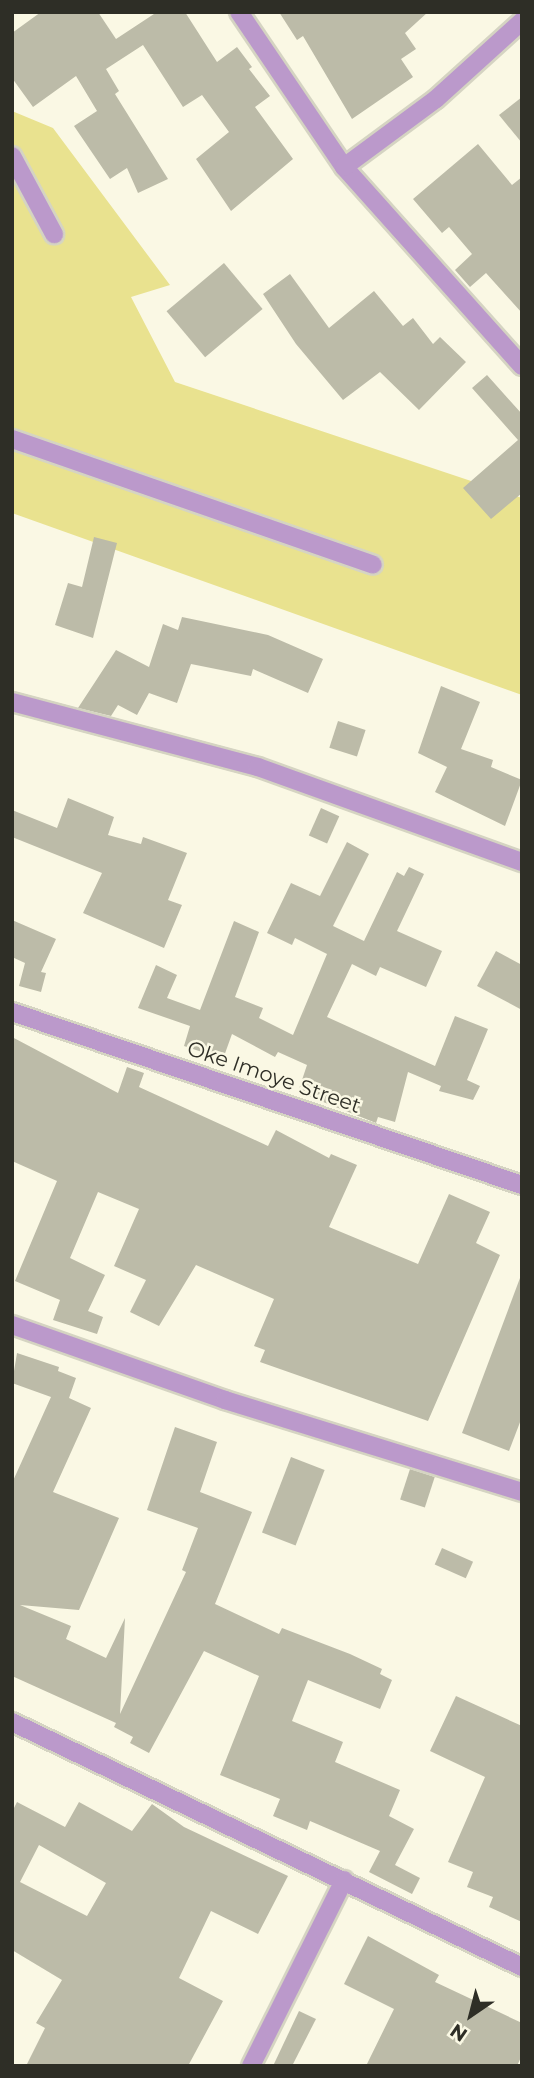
<!DOCTYPE html>
<style>
body{margin:0}
#map{position:relative;width:534px;height:2078px;overflow:hidden;background:#faf8e4;font-family:Montserrat,sans-serif}
div>[style]{position:absolute}
[style*='--x']{left:calc(var(--x)*1px);top:calc(var(--y)*1px);width:calc(var(--w)*1px);rotate:calc(var(--a)*1deg)}
.green>*{inset:0;background:#e9e28f}
.building>*{inset:0;background:#bcbba8;transform-origin:0 0}
.roads{filter:drop-shadow(2px 0 #d5d4c2) drop-shadow(-2px 0 #d5d4c2) drop-shadow(0 2px #d5d4c2) drop-shadow(0 -2px #d5d4c2)}
.minor>*{height:18px;margin:-9px;padding:0 9px;transform-origin:9px;border-radius:9px;background:#bb99cb}
span{translate:-50% -50%;white-space:nowrap;text-align:center;line-height:1.15;-webkit-text-stroke:5px #faf8e4;paint-order:stroke}
.street-label{font-size:21px;color:#2e2e26}
.frame{position:absolute;inset:0;border:14px solid #2e2e26;pointer-events:none}
.north{position:absolute;left:436px;top:1980px;width:70px;height:70px;-webkit-text-stroke:5px #faf8e4;paint-order:stroke;rotate:215deg;font-size:19px;font-weight:700;line-height:28px;text-align:center;color:#2e2e26}
.north::after{content:'';display:block;margin:auto;width:24px;height:32px;background:#2e2e26;clip-path:polygon(50% 0,100% 100%,50% 72%,0 100%)}
</style>
<div id="map">
<div class="green">
<i style="clip-path:polygon(12px 111px,53px 128px,170px 285px,131px 297px,175px 382px,522px 498px,522px 695px,12px 513px)"></i>
</div>
<div class="building">
<i style="clip-path:polygon(41px 12px,98px 12px,116px 39px,157px 12px,185px 12px,217px 62px,237px 47px,252px 67px,249px 69px,270px 96px,255px 107px,293px 159px,231px 211px,196px 159px,229px 132px,202px 95px,183px 107px,143px 45px,106px 69px,119px 91px,115px 94px,168px 179px,138px 193px,127px 168px,110px 179px,74px 126px,97px 111px,76px 76px,33px 107px,12px 78px,12px 33px)"></i>
<i style="clip-path:polygon(279px 12px,428px 12px,405px 33px,416px 49px,401px 59px,413px 77px,352px 119px,303px 36px,297px 40px)"></i>
<i style="clip-path:polygon(522px 97px,522px 143px,499px 115px)"></i>
<i style="clip-path:polygon(478px 144px,512px 185px,522px 177px,522px 313px,486px 273px,470px 287px,455px 270px,472px 254px,449px 227px,442px 233px,413px 199px)"></i>
<i style="left:224px;top:263px;width:60px;height:75px;rotate:50deg"></i>
<i style="clip-path:polygon(290px 274px,329px 328px,374px 291px,403px 326px,413px 318px,433px 344px,440px 337px,466px 362px,419px 410px,380px 372px,343px 400px,296px 344px,263px 294px)"></i>
<i style="clip-path:polygon(487px 375px,522px 414px,522px 493px,491px 519px,463px 488px,518px 440px,472px 388px)"></i>
<i style="clip-path:polygon(94px 537px,117px 543px,93px 638px,55px 625px,68px 583px,82px 587px)"></i>
<i style="clip-path:polygon(182px 617px,268px 635px,323px 659px,308px 693px,253px 669px,251px 676px,191px 664px,177px 703px,149px 693px,137px 715px,118px 705px,111px 716px,78px 708px,116px 650px,149px 667px,163px 624px,178px 630px)"></i>
<i style="clip-path:polygon(441px 686px,480px 702px,461px 749px,493px 760px,491px 767px,522px 780px,505px 826px,435px 792px,447px 767px,418px 753px)"></i>
<i style="left:338px;top:721px;width:29px;height:28px;rotate:18deg"></i>
<i style="clip-path:polygon(68px 798px,114px 817px,108px 835px,141px 844px,143px 837px,187px 853px,168px 900px,182px 905px,164px 948px,83px 913px,102px 873px,12px 837px,12px 810px,57px 828px)"></i>
<i style="left:321px;top:808px;width:20px;height:30px;rotate:24deg"></i>
<i style="clip-path:polygon(347px 842px,369px 854px,333px 926px,364px 941px,397px 872px,404px 876px,409px 867px,424px 874px,397px 931px,442px 951px,426px 987px,380px 967px,376px 976px,352px 964px,327px 1017px,435px 1066px,455px 1016px,488px 1029px,467px 1080px,480px 1086px,473px 1100px,439px 1091px,441px 1086px,408px 1072px,395px 1122px,378px 1117px,376px 1123px,298px 1092px,307px 1065px,278px 1052px,275px 1057px,232px 1034px,223px 1059px,184px 1046px,190px 1026px,138px 1008px,156px 965px,177px 975px,167px 998px,200px 1010px,234px 921px,259px 932px,235px 997px,263px 1008px,259px 1018px,293px 1035px,327px 954px,295px 938px,292px 945px,267px 933px,291px 883px,320px 896px)"></i>
<i style="clip-path:polygon(12px 920px,56px 939px,41px 972px,46px 973px,41px 992px,19px 986px,25px 963px,12px 957px)"></i>
<i style="clip-path:polygon(496px 951px,522px 965px,522px 1010px,477px 986px)"></i>
<i style="clip-path:polygon(12px 1037px,118px 1093px,127px 1067px,144px 1073px,139px 1087px,268px 1146px,276px 1130px,329px 1158px,331px 1154px,357px 1165px,329px 1227px,418px 1264px,449px 1194px,490px 1212px,476px 1243px,500px 1255px,428px 1421px,260px 1362px,265px 1350px,254px 1346px,274px 1299px,196px 1265px,159px 1326px,130px 1312px,146px 1280px,114px 1266px,139px 1209px,98px 1192px,70px 1258px,105px 1275px,88px 1311px,103px 1317px,97px 1334px,53px 1320px,60px 1300px,15px 1281px,57px 1181px,12px 1161px)"></i>
<i style="clip-path:polygon(520px 1278px,522px 1417px,509px 1451px,462px 1433px)"></i>
<i style="clip-path:polygon(17px 1353px,59px 1367px,58px 1371px,76px 1378px,69px 1398px,91px 1408px,53px 1492px,119px 1518px,79px 1610px,20px 1605px,71px 1626px,66px 1639px,106px 1658px,125px 1618px,120px 1714px,186px 1572px,182px 1570px,198px 1528px,147px 1510px,175px 1427px,217px 1442px,200px 1492px,252px 1512px,215px 1604px,279px 1634px,282px 1628px,350px 1654px,382px 1669px,380px 1674px,392px 1680px,380px 1709px,308px 1680px,292px 1721px,343px 1742px,335px 1762px,400px 1790px,389px 1816px,414px 1829px,395px 1865px,420px 1878px,412px 1894px,369px 1872px,380px 1851px,310px 1821px,307px 1830px,273px 1816px,280px 1799px,220px 1775px,259px 1676px,204px 1651px,149px 1753px,130px 1743px,133px 1737px,114px 1727px,116px 1723px,12px 1676px,12px 1483px,51px 1397px,12px 1383px)"></i>
<i style="left:291px;top:1457px;width:36px;height:81px;rotate:21deg"></i>
<i style="left:410px;top:1469px;width:26px;height:32px;rotate:18deg"></i>
<i style="left:442px;top:1548px;width:34px;height:18px;rotate:24deg"></i>
<i style="clip-path:polygon(456px 1696px,522px 1726px,522px 1922px,489px 1907px,493px 1897px,467px 1887px,473px 1872px,448px 1862px,485px 1777px,430px 1751px)"></i>
<i style="clip-path:polygon(evenodd,17px 1802px,65px 1827px,79px 1802px,132px 1831px,152px 1804px,184px 1827px,288px 1876px,258px 1934px,211px 1911px,179px 1978px,223px 2001px,188px 2066px,26px 2066px,45px 2028px,36px 2023px,62px 1980px,12px 1950px,12px 1812px,17px 1802px,39px 1845px,106px 1883px,87px 1916px,20px 1882px,39px 1845px)"></i>
<i style="clip-path:polygon(368px 1936px,439px 1975px,435px 1982px,522px 2023px,522px 2055px,517px 2066px,366px 2066px,394px 2009px,344px 1984px)"></i>
<i style="clip-path:polygon(299px 2011px,316px 2019px,292px 2066px,273px 2066px)"></i>
</div>
<div class="roads">
<div class="minor">
<i style="--x:239;--y:12;--w:187;--a:55.9"></i>
<i style="--x:344;--y:167;--w:267;--a:48.2"></i>
<i style="--x:12;--y:156;--w:89;--a:61.7"></i>
<i style="--x:344;--y:167;--w:114;--a:-36.5"></i>
<i style="--x:436;--y:99;--w:116;--a:-42.2"></i>
<i style="--x:12;--y:439;--w:382;--a:19.2"></i>
<i style="--x:12;--y:702;--w:254;--a:14.8"></i>
<i style="--x:258;--y:767;--w:281;--a:19.8"></i>
<i style="--x:12;--y:1012;--w:539;--a:18.74"></i>
<i style="--x:12;--y:1325;--w:226;--a:19.4"></i>
<i style="--x:225;--y:1400;--w:311;--a:17.2"></i>
<i style="--x:12;--y:1722;--w:566;--a:25.66"></i>
<i style="--x:251;--y:2066;--w:208;--a:-63.4"></i>
</div>
</div>
<div class="street-label">
<span style="left:274px;top:1077px;rotate:19deg">Oke Imoye Street</span>
</div>
<div class="frame"></div>
<div class="north">N</div>
</div>
